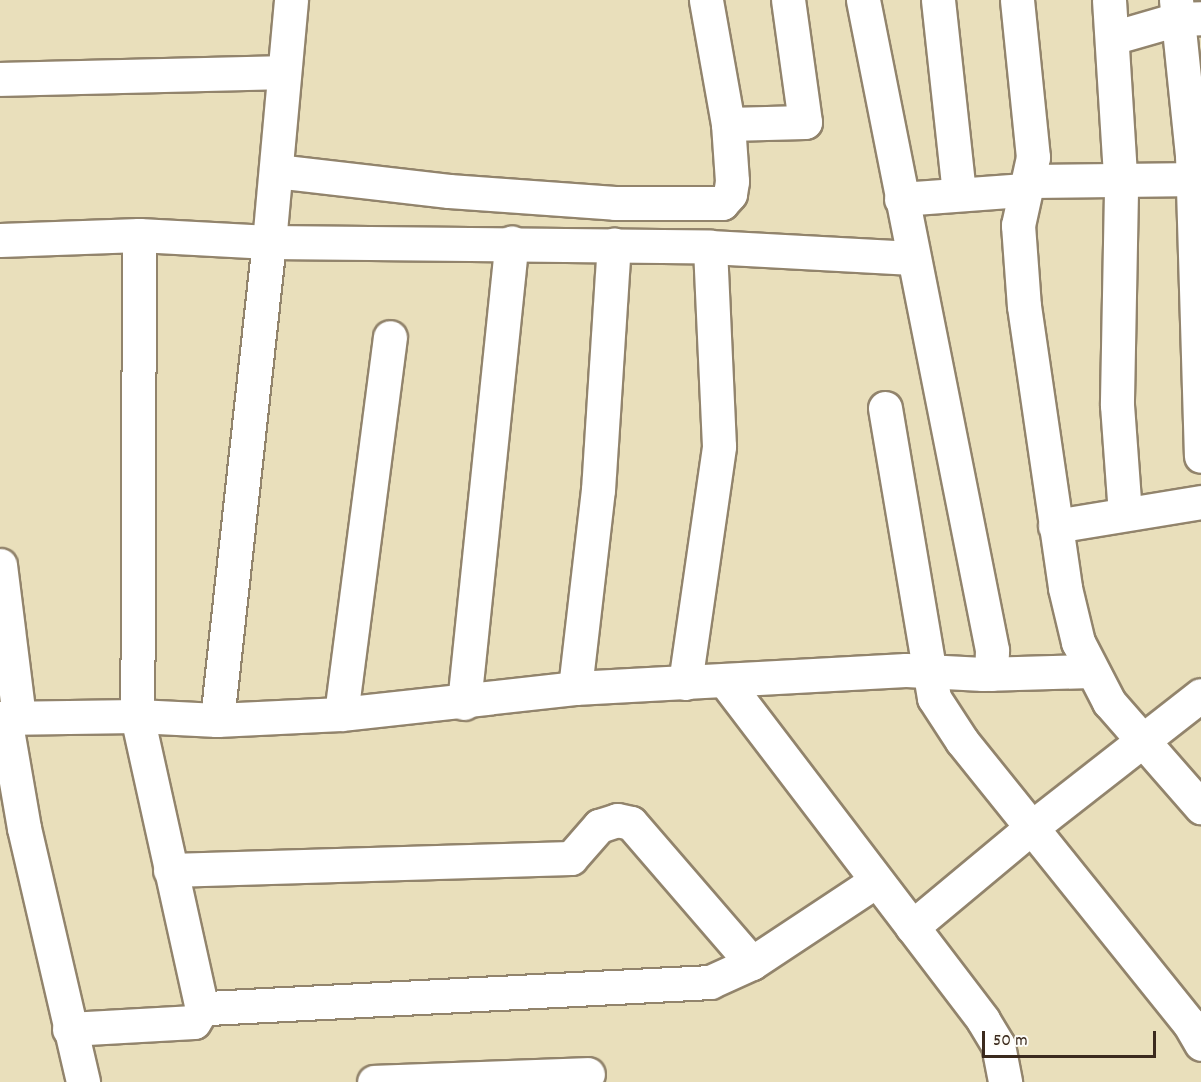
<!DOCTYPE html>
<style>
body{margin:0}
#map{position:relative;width:1201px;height:1082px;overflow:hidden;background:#e9dfbb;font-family:Dekko,sans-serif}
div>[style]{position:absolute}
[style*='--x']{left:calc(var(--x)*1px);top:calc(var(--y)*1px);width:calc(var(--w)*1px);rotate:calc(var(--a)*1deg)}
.roads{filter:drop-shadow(2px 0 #92846c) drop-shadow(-2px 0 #92846c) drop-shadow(0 2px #92846c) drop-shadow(0 -2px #92846c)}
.minor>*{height:33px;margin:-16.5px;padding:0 16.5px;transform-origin:16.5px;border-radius:16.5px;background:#fff}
span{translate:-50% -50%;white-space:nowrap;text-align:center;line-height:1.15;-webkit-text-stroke:4.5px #fdfcf7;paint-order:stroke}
.scale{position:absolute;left:982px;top:1031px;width:174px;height:27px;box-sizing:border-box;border:3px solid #3b2a1e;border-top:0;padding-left:8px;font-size:18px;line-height:21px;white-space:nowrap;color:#3b2a1e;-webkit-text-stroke:4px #fdfcf7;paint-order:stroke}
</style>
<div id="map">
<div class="roads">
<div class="minor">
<i style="--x:863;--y:0;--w:663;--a:78.77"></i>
<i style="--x:992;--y:650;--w:24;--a:92"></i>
<i style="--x:938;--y:0;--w:194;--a:83.8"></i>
<i style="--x:1017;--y:0;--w:158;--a:84.2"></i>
<i style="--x:1033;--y:157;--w:70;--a:102.4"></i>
<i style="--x:1018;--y:225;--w:81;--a:85.8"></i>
<i style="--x:1024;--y:306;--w:285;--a:81.7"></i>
<i style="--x:1065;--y:588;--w:56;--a:76.5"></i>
<i style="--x:1078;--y:642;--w:68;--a:62.7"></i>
<i style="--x:1109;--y:702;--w:140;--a:48.8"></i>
<i style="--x:1109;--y:0;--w:191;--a:86.4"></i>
<i style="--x:1121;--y:191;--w:214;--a:91.1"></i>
<i style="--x:1117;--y:405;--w:109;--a:85.8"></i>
<i style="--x:1176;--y:0;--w:155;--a:84.1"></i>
<i style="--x:1192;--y:154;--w:302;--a:88.3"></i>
<i style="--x:1112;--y:38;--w:69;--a:-16.1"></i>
<i style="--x:1178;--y:19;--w:23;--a:-2"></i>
<i style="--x:0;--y:79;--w:282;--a:-1.4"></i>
<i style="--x:728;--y:124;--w:77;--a:-1.5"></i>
<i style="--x:805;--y:122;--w:123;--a:-97.9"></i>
<i style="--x:276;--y:171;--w:174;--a:6.6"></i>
<i style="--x:449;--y:191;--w:166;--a:4.1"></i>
<i style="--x:615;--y:203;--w:107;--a:0"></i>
<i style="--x:722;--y:203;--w:12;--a:-48"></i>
<i style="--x:730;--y:194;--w:13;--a:-81"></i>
<i style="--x:732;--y:181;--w:57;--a:-94"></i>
<i style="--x:728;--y:124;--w:126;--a:-100.1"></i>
<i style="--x:1031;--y:181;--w:170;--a:-0.7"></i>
<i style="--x:901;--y:199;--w:124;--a:-4.2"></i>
<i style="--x:139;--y:235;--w:481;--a:90.2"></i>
<i style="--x:137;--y:716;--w:296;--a:77.5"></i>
<i style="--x:201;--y:1005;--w:8;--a:23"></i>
<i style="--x:208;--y:1008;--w:503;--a:-2.96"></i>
<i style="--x:710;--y:982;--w:46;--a:-24.3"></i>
<i style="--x:752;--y:963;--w:149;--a:-33.5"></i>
<i style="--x:0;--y:240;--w:139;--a:-2.1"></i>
<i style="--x:139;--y:235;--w:130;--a:3.1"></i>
<i style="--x:269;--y:242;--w:441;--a:0.6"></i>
<i style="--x:710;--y:247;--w:203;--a:3.1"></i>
<i style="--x:885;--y:408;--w:294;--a:80.4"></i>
<i style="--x:934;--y:698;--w:51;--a:56.9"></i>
<i style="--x:962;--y:741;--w:362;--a:51.2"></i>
<i style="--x:1189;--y:1023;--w:24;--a:60"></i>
<i style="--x:1055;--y:526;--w:148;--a:-9.3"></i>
<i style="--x:0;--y:565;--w:153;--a:82.9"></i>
<i style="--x:725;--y:681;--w:426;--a:52.7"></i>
<i style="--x:983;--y:1020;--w:29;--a:59"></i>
<i style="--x:998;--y:1045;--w:38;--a:79"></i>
<i style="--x:685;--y:683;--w:239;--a:-81.8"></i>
<i style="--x:719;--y:446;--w:199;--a:-92.6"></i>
<i style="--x:575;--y:688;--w:199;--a:-83.4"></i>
<i style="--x:598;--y:490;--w:246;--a:-86.3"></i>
<i style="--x:464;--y:703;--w:463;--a:-84.1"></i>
<i style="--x:341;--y:714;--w:380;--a:-82.6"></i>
<i style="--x:0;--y:718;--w:137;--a:-0.8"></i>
<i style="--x:137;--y:716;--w:80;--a:2.9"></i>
<i style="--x:217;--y:720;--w:124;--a:-2.8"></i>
<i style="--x:341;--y:714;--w:235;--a:-6.3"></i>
<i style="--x:575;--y:688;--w:331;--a:-3.1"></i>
<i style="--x:906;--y:670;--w:77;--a:3"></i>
<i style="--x:983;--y:674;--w:108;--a:-1.6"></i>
<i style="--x:5;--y:718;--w:112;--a:80.2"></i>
<i style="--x:24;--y:828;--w:261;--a:76.9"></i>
<i style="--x:217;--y:720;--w:481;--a:-83.8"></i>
<i style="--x:269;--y:242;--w:243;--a:-84.8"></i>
<i style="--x:170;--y:870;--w:401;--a:-1.7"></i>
<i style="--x:571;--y:858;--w:43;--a:-48.8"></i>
<i style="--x:599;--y:826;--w:19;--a:-18"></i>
<i style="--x:617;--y:820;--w:14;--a:12"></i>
<i style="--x:631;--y:823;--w:185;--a:49.2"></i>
<i style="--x:912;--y:927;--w:156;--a:-39.8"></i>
<i style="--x:1032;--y:827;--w:214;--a:-38"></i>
<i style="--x:69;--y:1029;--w:125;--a:-3.2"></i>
<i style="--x:194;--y:1022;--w:17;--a:-59"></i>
<i style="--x:374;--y:1082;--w:214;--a:-2.1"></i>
</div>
</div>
<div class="scale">50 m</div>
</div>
